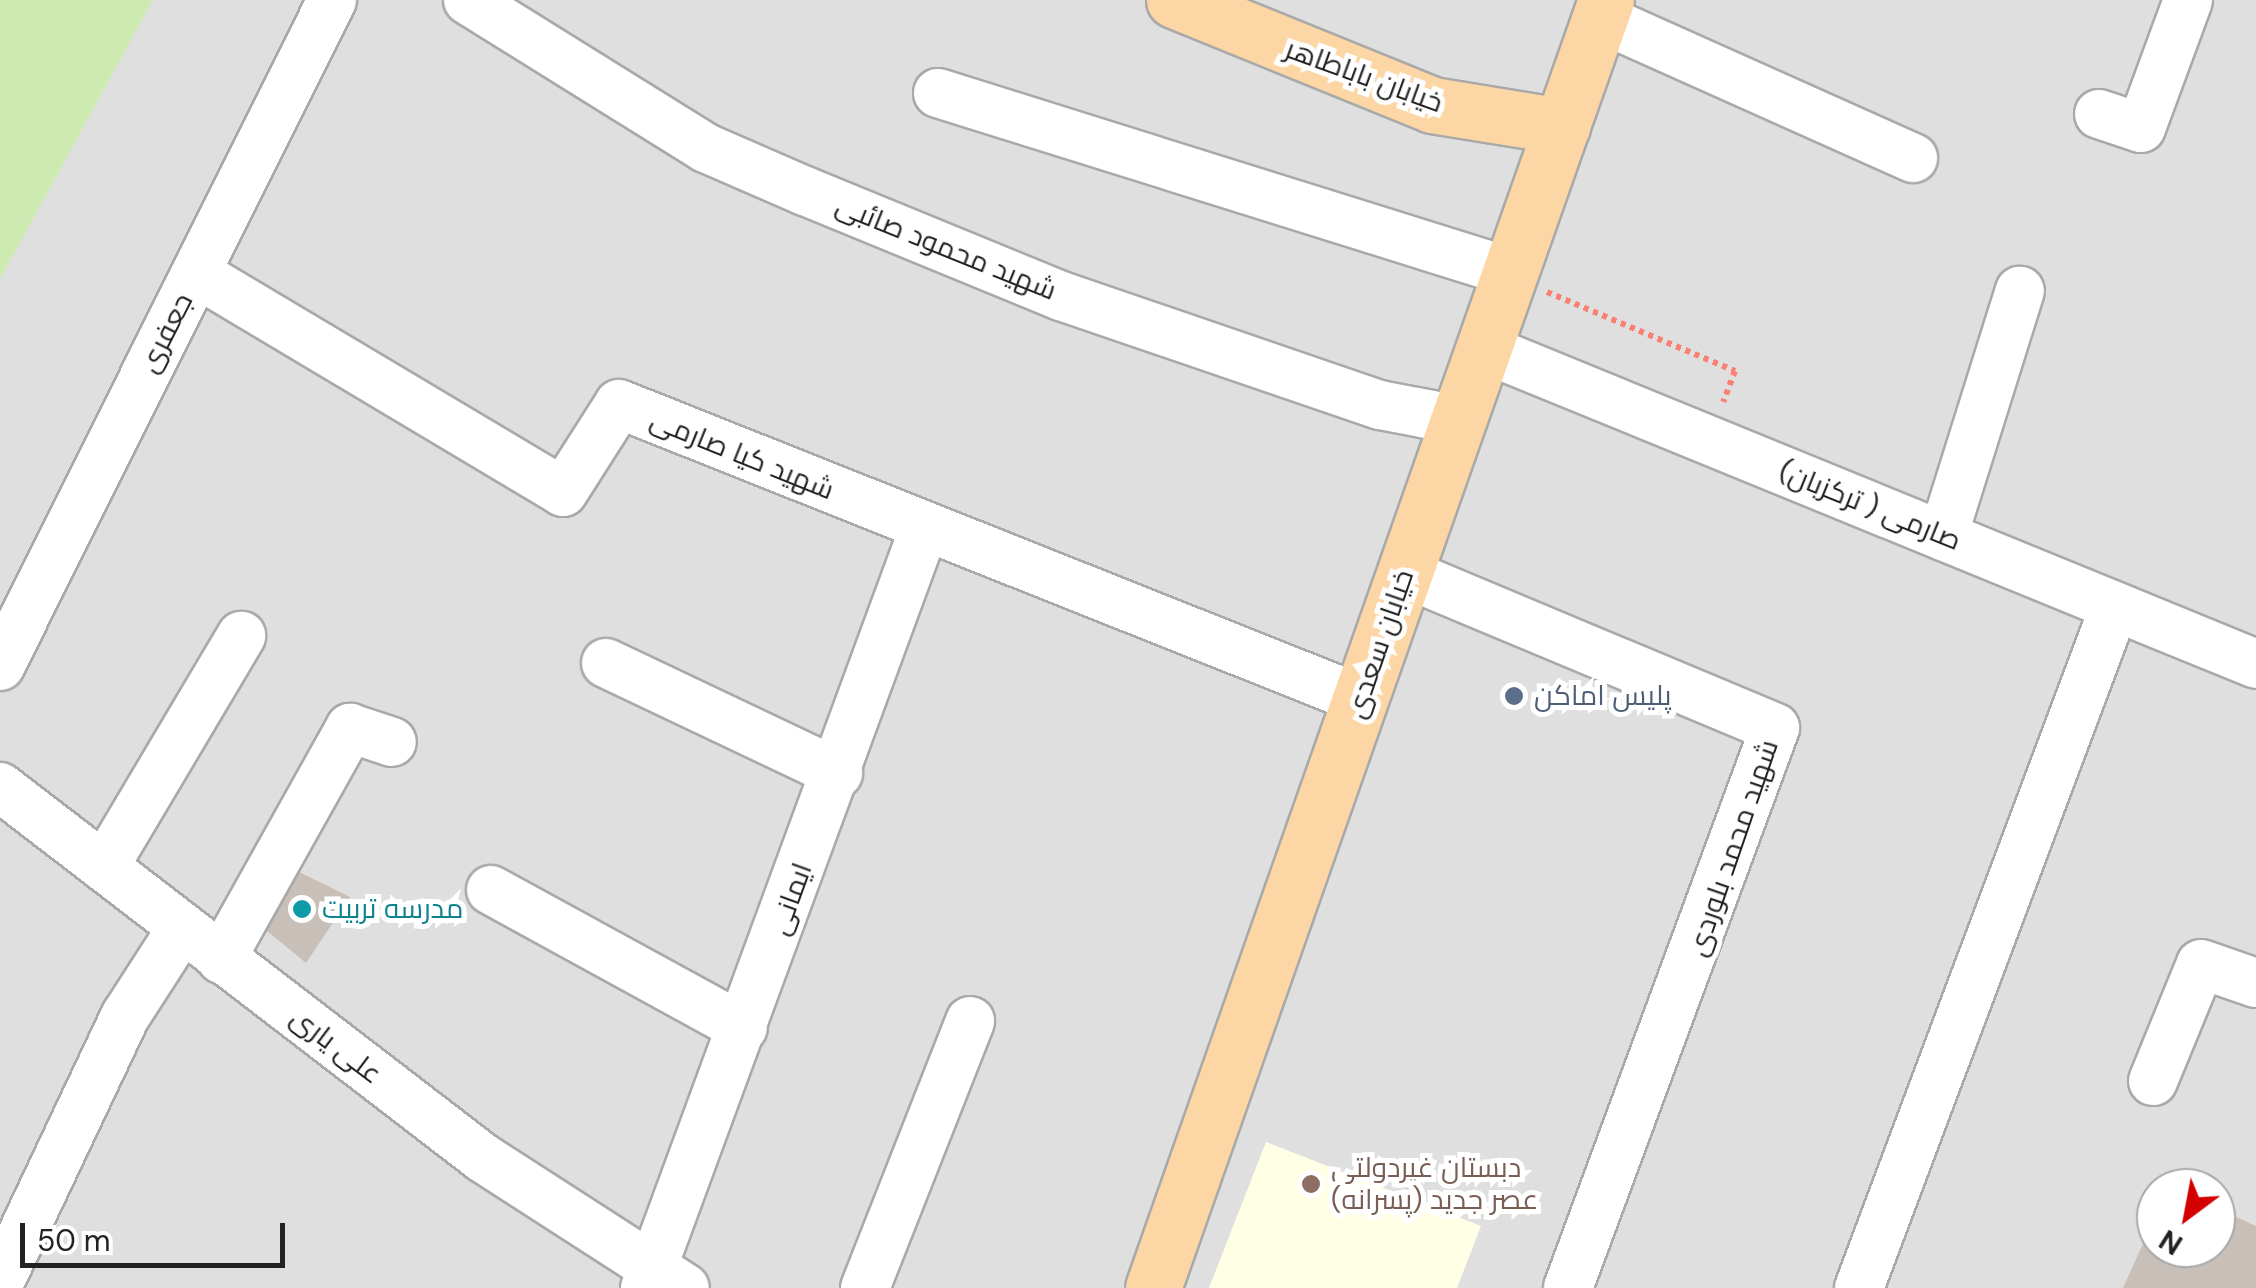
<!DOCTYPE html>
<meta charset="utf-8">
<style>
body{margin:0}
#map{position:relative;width:2256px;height:1288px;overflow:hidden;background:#f2efe9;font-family:"DM Sans",Cairo,sans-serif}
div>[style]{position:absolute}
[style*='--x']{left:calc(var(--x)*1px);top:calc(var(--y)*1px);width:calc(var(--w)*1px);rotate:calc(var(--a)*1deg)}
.residential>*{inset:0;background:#e0dfdf}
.education>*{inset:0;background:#ffffe5}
.grass>*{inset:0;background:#cdebb0}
.building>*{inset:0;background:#c7bfb8}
.path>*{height:6px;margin-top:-3px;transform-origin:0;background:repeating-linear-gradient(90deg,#fa8072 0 5px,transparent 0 10px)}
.roads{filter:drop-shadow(2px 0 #a9a9a9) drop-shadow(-2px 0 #a9a9a9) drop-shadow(0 2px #a9a9a9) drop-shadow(0 -2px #a9a9a9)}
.minor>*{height:48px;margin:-24px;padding:0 24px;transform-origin:24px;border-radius:24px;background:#fff}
.major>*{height:55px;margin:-27.5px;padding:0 27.5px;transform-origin:27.5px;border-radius:27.5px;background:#fcd6a4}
.dots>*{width:28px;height:28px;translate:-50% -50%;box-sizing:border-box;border:5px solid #fff;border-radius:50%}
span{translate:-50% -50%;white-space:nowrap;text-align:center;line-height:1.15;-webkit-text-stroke:10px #fff;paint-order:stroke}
.street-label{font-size:28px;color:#222}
.service-label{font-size:28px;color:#4e5e75}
.left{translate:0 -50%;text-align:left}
.culture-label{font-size:28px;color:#0d838f}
.education-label{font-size:28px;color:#785e54}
.north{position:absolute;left:2136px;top:1168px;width:100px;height:100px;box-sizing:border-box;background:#fff;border:2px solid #a7a7a7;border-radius:50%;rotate:212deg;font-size:28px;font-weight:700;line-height:40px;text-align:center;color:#222}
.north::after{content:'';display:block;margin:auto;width:35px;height:45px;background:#d40000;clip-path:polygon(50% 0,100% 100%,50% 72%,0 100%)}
.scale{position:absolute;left:20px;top:1223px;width:265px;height:45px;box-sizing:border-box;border:5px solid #222;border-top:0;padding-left:12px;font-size:30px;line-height:35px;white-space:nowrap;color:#222;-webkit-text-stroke:8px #fff;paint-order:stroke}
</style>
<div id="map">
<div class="residential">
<i style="clip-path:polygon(evenodd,0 0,2256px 0,2256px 1288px,0 1288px,0 0,2156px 1188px,2216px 1188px,2216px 1248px,2156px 1248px,2156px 1188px)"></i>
</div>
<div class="education">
<i style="clip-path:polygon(1266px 1142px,1481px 1226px,1457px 1288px,1209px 1288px)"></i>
</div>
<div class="grass">
<i style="clip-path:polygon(0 0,153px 0,0 279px)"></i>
</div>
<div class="building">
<i style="clip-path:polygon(289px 867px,350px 897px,306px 963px,255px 921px)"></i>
<i style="clip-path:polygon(2216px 1208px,2256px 1226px,2256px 1288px,2123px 1288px,2156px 1215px,2156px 1248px,2216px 1248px)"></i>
</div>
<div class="path">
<i style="--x:1547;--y:292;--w:204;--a:22.8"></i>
<i style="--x:1735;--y:371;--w:33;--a:111"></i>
</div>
<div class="roads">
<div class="minor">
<i style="--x:468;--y:0;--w:280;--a:31.9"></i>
<i style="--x:706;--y:148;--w:108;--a:23.5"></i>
<i style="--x:805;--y:191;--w:277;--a:22.3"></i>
<i style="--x:1061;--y:296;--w:337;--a:18.9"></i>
<i style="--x:1380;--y:405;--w:79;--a:10.9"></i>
<i style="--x:1600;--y:18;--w:343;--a:24.1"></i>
<i style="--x:938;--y:93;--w:599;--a:17.38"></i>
<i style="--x:2099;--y:114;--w:44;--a:18.4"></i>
<i style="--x:2141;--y:128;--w:136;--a:-69.8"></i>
<i style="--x:196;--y:273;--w:427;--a:30.8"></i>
<i style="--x:563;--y:492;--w:104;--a:-57.5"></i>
<i style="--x:619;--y:404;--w:798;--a:21.71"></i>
<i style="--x:1483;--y:348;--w:835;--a:22.23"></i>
<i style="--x:1943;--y:536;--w:257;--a:-72.6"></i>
<i style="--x:1405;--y:573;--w:401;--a:22.7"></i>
<i style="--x:1775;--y:728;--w:597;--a:110.29"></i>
<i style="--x:606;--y:663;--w:257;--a:25.4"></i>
<i style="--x:0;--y:666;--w:744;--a:-63.5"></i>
<i style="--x:0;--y:787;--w:609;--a:37.53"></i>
<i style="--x:483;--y:1158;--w:240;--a:32.8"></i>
<i style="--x:104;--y:867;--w:269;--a:-59.3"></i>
<i style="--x:491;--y:890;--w:287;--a:28.7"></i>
<i style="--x:221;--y:959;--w:265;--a:-60.8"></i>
<i style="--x:350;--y:728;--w:44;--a:18.4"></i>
<i style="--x:2153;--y:1081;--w:126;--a:-67.7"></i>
<i style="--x:2201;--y:964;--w:58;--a:19.1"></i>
<i style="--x:0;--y:1281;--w:294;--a:-64.7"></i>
<i style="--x:126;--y:1015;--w:103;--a:-57.2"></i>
<i style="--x:645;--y:1288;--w:809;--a:-69.82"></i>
<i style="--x:865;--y:1288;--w:287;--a:-68.5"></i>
<i style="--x:1859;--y:1288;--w:728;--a:-69.43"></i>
</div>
<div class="major">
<i style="--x:1174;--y:0;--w:279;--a:22.1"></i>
<i style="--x:1432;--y:105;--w:132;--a:9.2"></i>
<i style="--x:1153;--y:1288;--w:1365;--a:-70.62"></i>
</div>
</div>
<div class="dots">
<i style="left:1514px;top:696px;background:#5c6f8a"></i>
<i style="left:302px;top:909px;background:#0f9aa8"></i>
<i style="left:1311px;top:1184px;background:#8d6e63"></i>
</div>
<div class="street-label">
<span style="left:1364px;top:76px;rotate:20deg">خیابان باباطاهر</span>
<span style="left:946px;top:248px;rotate:22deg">شهید محمود صائبی</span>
<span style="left:166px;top:333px;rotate:-63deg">جعفری</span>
<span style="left:742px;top:455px;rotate:22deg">شهید کیا صارمی</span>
<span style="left:1870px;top:506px;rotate:22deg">صارمی ( ترکزبان)</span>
<span style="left:1380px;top:644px;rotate:-71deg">خیابان سعدی</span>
<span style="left:1733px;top:848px;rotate:-71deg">شهید محمد بلوردی</span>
<span style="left:791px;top:899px;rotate:-70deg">ایمانی</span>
<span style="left:336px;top:1046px;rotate:37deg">علی یاری</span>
</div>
<div class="service-label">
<span class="left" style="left:1534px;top:696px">پلیس اماکن</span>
</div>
<div class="culture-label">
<span class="left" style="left:322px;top:909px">مدرسه تربیت</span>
</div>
<div class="education-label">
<span class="left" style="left:1331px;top:1184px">دبستان غیردولتی<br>عصر جدید (پسرانه)</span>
</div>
<div class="north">N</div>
<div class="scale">50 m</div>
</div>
